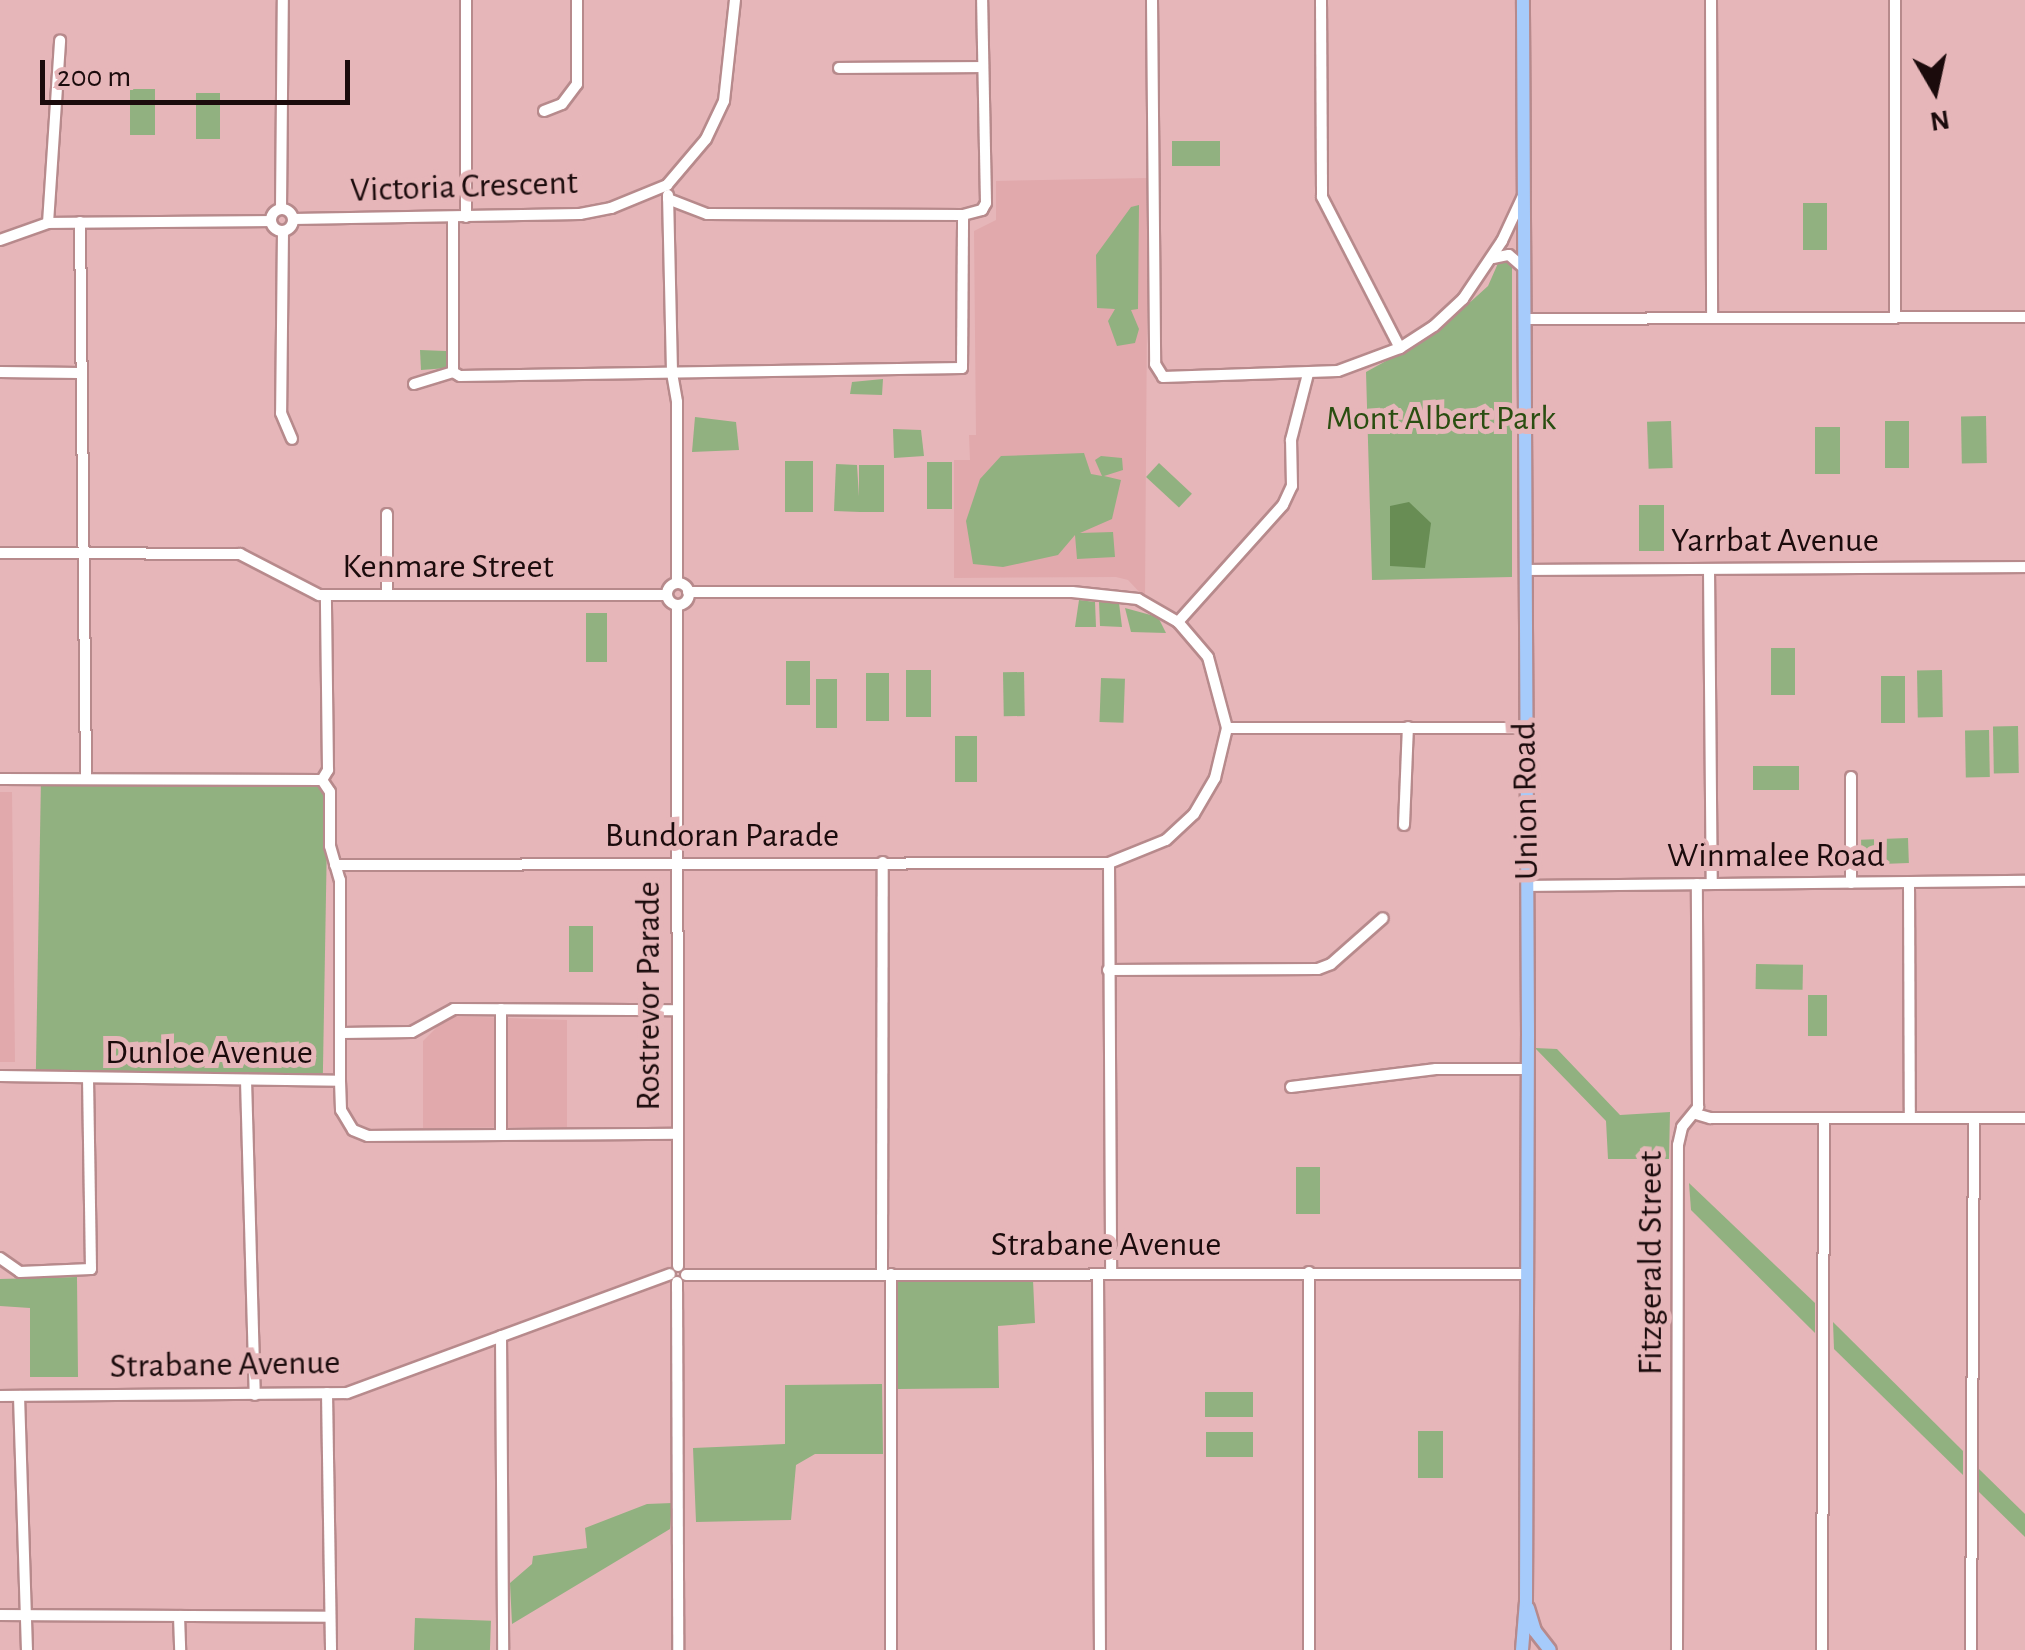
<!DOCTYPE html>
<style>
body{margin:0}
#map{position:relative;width:2025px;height:1650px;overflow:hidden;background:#e6b6b9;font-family:"Alegreya Sans",sans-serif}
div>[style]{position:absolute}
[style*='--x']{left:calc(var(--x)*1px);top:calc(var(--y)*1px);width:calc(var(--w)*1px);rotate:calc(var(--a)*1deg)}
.built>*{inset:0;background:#e1a9ac}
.green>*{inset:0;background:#91b180;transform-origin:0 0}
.forest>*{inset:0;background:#688d54}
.roads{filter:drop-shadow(2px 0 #b78a8c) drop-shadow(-2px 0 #b78a8c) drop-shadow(0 2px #b78a8c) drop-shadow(0 -2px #b78a8c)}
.minor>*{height:10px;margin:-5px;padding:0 5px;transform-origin:5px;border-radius:5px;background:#fff}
.minor>.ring{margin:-5px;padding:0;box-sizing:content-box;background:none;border:10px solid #fff;border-radius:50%}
.major>*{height:12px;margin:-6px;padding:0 6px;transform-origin:6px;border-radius:6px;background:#a6cbfb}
span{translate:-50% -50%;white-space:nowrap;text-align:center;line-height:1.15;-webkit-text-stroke:10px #e6b6b9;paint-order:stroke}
.street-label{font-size:35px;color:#1b0b0c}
.park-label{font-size:35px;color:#2a4e11}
.north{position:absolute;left:1885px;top:40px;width:100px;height:100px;-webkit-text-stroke:8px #e6b6b9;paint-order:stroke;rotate:171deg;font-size:28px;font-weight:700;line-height:40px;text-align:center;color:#1b0b0c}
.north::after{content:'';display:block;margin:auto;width:35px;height:45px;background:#1b0b0c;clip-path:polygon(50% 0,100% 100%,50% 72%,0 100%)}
.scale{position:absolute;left:40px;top:60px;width:310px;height:45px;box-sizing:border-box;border:5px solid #1b0b0c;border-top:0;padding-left:12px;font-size:30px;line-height:35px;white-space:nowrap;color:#1b0b0c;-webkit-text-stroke:8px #e6b6b9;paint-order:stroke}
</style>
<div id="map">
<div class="built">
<i style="clip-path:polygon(1148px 178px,1145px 598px,1128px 580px,1116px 577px,954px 578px,954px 460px,970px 460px,969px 435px,976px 435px,974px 231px,996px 220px,996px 181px)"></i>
<i style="clip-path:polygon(0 792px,12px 792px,15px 1062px,0 1062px)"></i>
<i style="clip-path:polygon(448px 1016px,567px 1020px,567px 1127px,423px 1128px,423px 1041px)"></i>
</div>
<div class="green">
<i style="left:130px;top:89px;width:25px;height:46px"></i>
<i style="left:196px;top:93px;width:24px;height:46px"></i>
<i style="left:1220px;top:141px;width:25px;height:48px;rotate:90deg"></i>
<i style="left:1803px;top:203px;width:24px;height:47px"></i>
<i style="clip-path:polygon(1139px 205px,1138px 309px,1131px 310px,1139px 329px,1135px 343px,1117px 346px,1108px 321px,1115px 309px,1097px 308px,1096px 255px,1131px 207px)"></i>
<i style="clip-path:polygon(1512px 259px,1512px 577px,1372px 580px,1366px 372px,1435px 334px,1488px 286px,1499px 261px)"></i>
<i style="clip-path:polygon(420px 350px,446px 351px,447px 368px,421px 370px)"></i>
<i style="clip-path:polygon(883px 379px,882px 395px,850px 394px,852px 382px)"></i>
<i style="left:1986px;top:416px;width:47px;height:25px;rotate:89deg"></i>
<i style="clip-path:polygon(695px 417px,736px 422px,739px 450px,692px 452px)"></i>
<i style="left:1671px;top:421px;width:47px;height:24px;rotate:88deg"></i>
<i style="left:1885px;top:421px;width:24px;height:47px"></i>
<i style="left:1815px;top:427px;width:25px;height:47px"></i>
<i style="clip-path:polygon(893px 429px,921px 430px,924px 456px,894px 458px)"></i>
<i style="clip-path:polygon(1084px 453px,1091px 474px,1102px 476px,1095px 460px,1101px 456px,1122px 458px,1123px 470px,1104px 476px,1121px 480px,1112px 519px,1080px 533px,1113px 532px,1115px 557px,1077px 559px,1075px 535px,1058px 555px,1003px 567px,973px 564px,966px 521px,980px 479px,1001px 456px)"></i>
<i style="left:813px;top:461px;width:51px;height:28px;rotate:90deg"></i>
<i style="left:952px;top:462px;width:47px;height:25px;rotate:90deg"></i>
<i style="left:1159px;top:463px;width:45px;height:19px;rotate:43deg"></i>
<i style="clip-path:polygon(836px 464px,857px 465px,860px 512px,834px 511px)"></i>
<i style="left:859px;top:465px;width:25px;height:47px"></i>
<i style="left:1639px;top:505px;width:25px;height:46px"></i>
<i style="clip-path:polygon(1079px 600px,1095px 602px,1096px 627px,1075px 627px)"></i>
<i style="clip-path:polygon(1099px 602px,1119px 603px,1122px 627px,1100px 626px)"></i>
<i style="clip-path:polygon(1125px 608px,1158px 617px,1166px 633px,1131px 632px)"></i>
<i style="left:586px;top:613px;width:21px;height:49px"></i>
<i style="left:1771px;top:648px;width:24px;height:47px"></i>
<i style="left:786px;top:661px;width:24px;height:44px"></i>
<i style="left:906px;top:670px;width:25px;height:47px"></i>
<i style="left:1942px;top:670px;width:47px;height:25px;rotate:89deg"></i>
<i style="left:1024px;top:672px;width:44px;height:21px;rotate:89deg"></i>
<i style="left:889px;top:673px;width:48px;height:23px;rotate:90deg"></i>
<i style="left:1881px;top:676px;width:24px;height:47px"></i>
<i style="left:1101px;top:678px;width:24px;height:44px;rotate:2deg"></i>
<i style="left:816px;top:679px;width:21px;height:49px"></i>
<i style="left:2018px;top:726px;width:47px;height:25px;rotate:89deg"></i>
<i style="left:1989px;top:730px;width:47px;height:24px;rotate:89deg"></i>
<i style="left:955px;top:736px;width:22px;height:46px"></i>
<i style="left:1799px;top:766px;width:24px;height:46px;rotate:90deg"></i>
<i style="left:41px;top:778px;width:287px;height:298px;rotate:1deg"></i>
<i style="left:1908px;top:838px;width:25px;height:47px;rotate:88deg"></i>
<i style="left:569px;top:926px;width:24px;height:46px"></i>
<i style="left:1756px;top:964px;width:47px;height:25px;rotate:1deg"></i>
<i style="left:1808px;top:995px;width:19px;height:41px"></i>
<i style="clip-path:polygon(1535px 1048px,1557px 1049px,1620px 1115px,1670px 1112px,1669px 1159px,1608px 1159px,1606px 1121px)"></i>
<i style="left:1296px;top:1167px;width:24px;height:47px"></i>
<i style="clip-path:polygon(1689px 1183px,1815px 1303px,1815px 1333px,1691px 1210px)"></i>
<i style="clip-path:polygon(77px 1277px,78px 1377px,30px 1377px,30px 1308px,0 1306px,0 1279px)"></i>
<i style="clip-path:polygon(898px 1280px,1033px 1280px,1035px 1323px,998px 1326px,999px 1388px,898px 1389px)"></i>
<i style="clip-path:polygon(1833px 1322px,1963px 1451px,1963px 1475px,1834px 1349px)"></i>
<i style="clip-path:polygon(882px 1384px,883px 1454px,815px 1454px,796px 1465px,791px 1520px,696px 1522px,693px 1448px,785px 1444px,785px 1385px)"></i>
<i style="left:1205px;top:1392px;width:48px;height:25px"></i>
<i style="left:1418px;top:1431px;width:25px;height:47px"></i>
<i style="left:1206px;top:1432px;width:47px;height:25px"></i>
<i style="clip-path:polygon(1979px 1469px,2025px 1514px,2025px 1537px,1979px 1492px)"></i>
<i style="clip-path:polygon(672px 1503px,670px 1529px,512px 1624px,510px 1583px,532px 1564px,533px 1556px,587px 1548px,585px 1528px,647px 1504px)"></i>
<i style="left:415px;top:1618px;width:76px;height:32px;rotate:2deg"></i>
</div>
<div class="forest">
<i style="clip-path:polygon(1409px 502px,1431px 523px,1425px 568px,1390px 566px,1390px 506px)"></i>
</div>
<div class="roads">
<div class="minor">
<i style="--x:466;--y:0;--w:217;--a:90"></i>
<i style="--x:1152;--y:0;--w:364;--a:89.5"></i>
<i style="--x:1155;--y:364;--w:15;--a:58"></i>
<i style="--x:1163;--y:377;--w:175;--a:-2"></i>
<i style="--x:1338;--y:371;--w:66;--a:-20.4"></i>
<i style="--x:1400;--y:348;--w:40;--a:-32.9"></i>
<i style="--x:1434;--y:326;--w:40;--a:-43"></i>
<i style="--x:1463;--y:299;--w:70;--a:-56.1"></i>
<i style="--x:1502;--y:241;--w:50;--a:-65"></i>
<i style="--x:1321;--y:0;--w:197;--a:89.7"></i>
<i style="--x:1322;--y:197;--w:170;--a:62.7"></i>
<i style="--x:1711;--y:0;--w:318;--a:89.8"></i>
<i style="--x:839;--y:68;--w:144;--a:-0.4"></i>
<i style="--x:544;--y:111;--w:19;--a:-21"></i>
<i style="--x:562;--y:104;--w:25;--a:-53"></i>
<i style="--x:577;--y:84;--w:84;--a:-90"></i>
<i style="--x:668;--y:195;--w:178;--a:88.7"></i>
<i style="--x:672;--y:373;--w:29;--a:80"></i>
<i style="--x:677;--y:402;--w:181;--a:90"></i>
<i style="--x:668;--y:199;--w:42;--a:21"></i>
<i style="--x:707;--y:214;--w:256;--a:0.2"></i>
<i style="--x:963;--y:215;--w:20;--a:-15"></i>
<i style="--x:982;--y:210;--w:8;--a:-60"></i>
<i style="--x:986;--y:203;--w:203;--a:-91.1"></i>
<i class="ring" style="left:271px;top:209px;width:12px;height:12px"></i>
<i style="--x:281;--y:209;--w:209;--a:-89.5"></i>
<i style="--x:453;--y:218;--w:154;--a:90"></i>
<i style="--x:293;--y:219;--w:287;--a:-1"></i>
<i style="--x:580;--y:214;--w:32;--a:-11"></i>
<i style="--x:611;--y:208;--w:61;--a:-22.3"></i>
<i style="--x:667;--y:185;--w:60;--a:-49.7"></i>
<i style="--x:706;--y:139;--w:42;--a:-64.7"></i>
<i style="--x:724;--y:101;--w:102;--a:-83.8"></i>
<i style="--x:80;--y:222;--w:555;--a:89.38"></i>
<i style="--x:48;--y:223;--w:183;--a:-86.2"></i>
<i style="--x:283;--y:231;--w:182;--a:90.6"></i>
<i style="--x:281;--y:413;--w:28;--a:67"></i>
<i style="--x:0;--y:240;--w:51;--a:-19.5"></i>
<i style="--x:48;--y:223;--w:223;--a:-0.5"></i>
<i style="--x:1493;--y:258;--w:16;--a:-11"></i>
<i style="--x:1509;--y:255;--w:20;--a:41"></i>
<i style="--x:1895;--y:318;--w:318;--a:-90"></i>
<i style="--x:1524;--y:319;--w:501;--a:-0.23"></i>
<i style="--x:0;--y:372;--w:79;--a:0.7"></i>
<i style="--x:414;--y:384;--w:41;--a:-17.1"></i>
<i style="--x:453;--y:372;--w:8;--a:30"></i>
<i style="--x:460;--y:376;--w:502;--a:-0.91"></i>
<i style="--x:962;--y:368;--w:153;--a:-89.6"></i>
<i style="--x:0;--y:553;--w:240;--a:0.2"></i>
<i style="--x:240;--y:554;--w:89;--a:27.4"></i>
<i style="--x:319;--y:595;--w:348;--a:0"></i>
<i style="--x:1709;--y:569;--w:315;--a:89.5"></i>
<i style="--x:1525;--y:570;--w:500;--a:-0.34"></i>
<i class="ring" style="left:667px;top:583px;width:12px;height:12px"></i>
<i style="--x:387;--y:594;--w:80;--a:-90"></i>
<i style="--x:677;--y:605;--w:661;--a:89.91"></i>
<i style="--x:1178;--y:622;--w:157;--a:-48.1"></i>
<i style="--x:1283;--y:505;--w:21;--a:-65"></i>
<i style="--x:1292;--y:486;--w:46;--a:-91.2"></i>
<i style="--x:1291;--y:440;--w:68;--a:-75.6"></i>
<i style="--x:1227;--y:728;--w:298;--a:0"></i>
<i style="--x:1851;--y:777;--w:106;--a:90"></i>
<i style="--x:0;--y:779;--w:322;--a:0.2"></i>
<i style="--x:322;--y:780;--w:14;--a:56"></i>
<i style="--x:330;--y:792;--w:54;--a:90"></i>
<i style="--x:330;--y:846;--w:35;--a:74"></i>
<i style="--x:340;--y:880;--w:201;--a:90"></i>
<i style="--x:322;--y:780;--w:12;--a:-59"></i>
<i style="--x:328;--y:770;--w:175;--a:-90.7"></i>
<i style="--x:1404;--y:825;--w:98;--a:-87.7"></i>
<i style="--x:1109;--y:863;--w:410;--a:89.7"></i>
<i style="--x:335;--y:865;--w:774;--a:-0.15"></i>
<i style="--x:1109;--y:863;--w:61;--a:-22"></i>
<i style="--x:1166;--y:840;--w:38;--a:-43"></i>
<i style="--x:1194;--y:814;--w:42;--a:-59.7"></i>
<i style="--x:1215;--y:778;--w:51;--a:-76.5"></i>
<i style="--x:1227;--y:728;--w:73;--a:-105"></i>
<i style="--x:1208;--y:657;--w:46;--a:-130.6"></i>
<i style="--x:1178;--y:622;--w:46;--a:-150.1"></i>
<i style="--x:1138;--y:599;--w:66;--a:-173.9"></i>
<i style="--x:1072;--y:592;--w:384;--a:180"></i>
<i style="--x:1909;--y:882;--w:236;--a:89.8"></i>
<i style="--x:1527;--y:886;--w:498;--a:-0.6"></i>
<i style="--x:1108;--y:970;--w:210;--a:-0.3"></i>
<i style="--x:1318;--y:969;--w:14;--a:-21"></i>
<i style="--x:1331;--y:964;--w:69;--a:-41.5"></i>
<i style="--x:342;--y:1033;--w:70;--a:-0.8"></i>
<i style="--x:412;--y:1032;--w:48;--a:-28.7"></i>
<i style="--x:454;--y:1009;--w:222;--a:0.3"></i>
<i style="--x:0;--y:1076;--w:340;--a:0.8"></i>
<i style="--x:340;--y:1081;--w:29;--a:88"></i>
<i style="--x:341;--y:1110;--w:23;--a:59"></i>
<i style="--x:353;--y:1130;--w:16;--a:22"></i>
<i style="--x:368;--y:1136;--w:308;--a:-0.4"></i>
<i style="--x:246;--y:1080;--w:315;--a:88.4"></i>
<i style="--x:1291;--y:1087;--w:146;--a:-7.1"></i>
<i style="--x:1436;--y:1069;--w:92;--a:0"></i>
<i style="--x:1696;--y:1114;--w:15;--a:16"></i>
<i style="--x:1710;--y:1118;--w:315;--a:0"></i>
<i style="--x:501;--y:1135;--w:126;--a:-90"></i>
<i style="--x:0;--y:1258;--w:24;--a:35"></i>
<i style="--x:20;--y:1272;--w:71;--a:-2.4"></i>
<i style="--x:91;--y:1269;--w:189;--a:-90.9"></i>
<i style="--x:882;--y:1274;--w:412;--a:-89.9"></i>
<i style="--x:1098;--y:1274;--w:376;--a:89.7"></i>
<i style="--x:686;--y:1275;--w:840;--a:-0.07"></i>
<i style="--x:677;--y:1282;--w:368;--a:89.8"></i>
<i style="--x:501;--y:1336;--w:314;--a:89.6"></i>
<i style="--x:327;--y:1393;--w:257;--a:89.1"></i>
<i style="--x:0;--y:1396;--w:347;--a:-0.5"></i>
<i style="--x:347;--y:1393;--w:344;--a:-20.2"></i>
<i style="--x:19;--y:1396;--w:254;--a:88.2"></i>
<i style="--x:0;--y:1615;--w:329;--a:0.3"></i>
<i style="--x:179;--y:1616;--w:34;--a:88"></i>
<i style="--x:891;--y:1650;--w:376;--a:-90"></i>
<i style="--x:1309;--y:1650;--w:378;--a:-90"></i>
<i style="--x:1677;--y:1650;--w:505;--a:-89.89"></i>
<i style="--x:1678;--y:1145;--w:18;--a:-77"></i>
<i style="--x:1682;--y:1127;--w:26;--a:-51"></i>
<i style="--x:1698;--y:1107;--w:223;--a:-90.3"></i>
<i style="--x:1822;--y:1650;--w:532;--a:-89.78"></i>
<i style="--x:1971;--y:1650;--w:531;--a:-89.68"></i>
</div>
<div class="major">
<i style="--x:1528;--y:1608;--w:24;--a:73"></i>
<i style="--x:1535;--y:1631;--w:24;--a:52"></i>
<i style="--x:1522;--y:1650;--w:49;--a:-85.3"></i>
<i style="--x:1526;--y:1601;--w:565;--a:-89.8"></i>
<i style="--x:1528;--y:1036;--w:1036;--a:-90.28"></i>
</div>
</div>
<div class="street-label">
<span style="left:464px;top:187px;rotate:-2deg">Victoria Crescent</span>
<span style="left:1775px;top:541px">Yarrbat Avenue</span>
<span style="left:448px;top:567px">Kenmare Street</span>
<span style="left:1526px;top:801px;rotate:-91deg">Union Road</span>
<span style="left:722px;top:836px">Bundoran Parade</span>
<span style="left:1776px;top:856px">Winmalee Road</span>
<span style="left:649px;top:996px;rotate:-90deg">Rostrevor Parade</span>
<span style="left:209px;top:1053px">Dunloe Avenue</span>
<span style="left:1106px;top:1245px">Strabane Avenue</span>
<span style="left:1651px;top:1263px;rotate:-90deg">Fitzgerald Street</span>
<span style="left:225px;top:1365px;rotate:-1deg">Strabane Avenue</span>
</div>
<div class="park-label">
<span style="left:1441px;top:419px">Mont Albert Park</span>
</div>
<div class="north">N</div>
<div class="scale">200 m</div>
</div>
